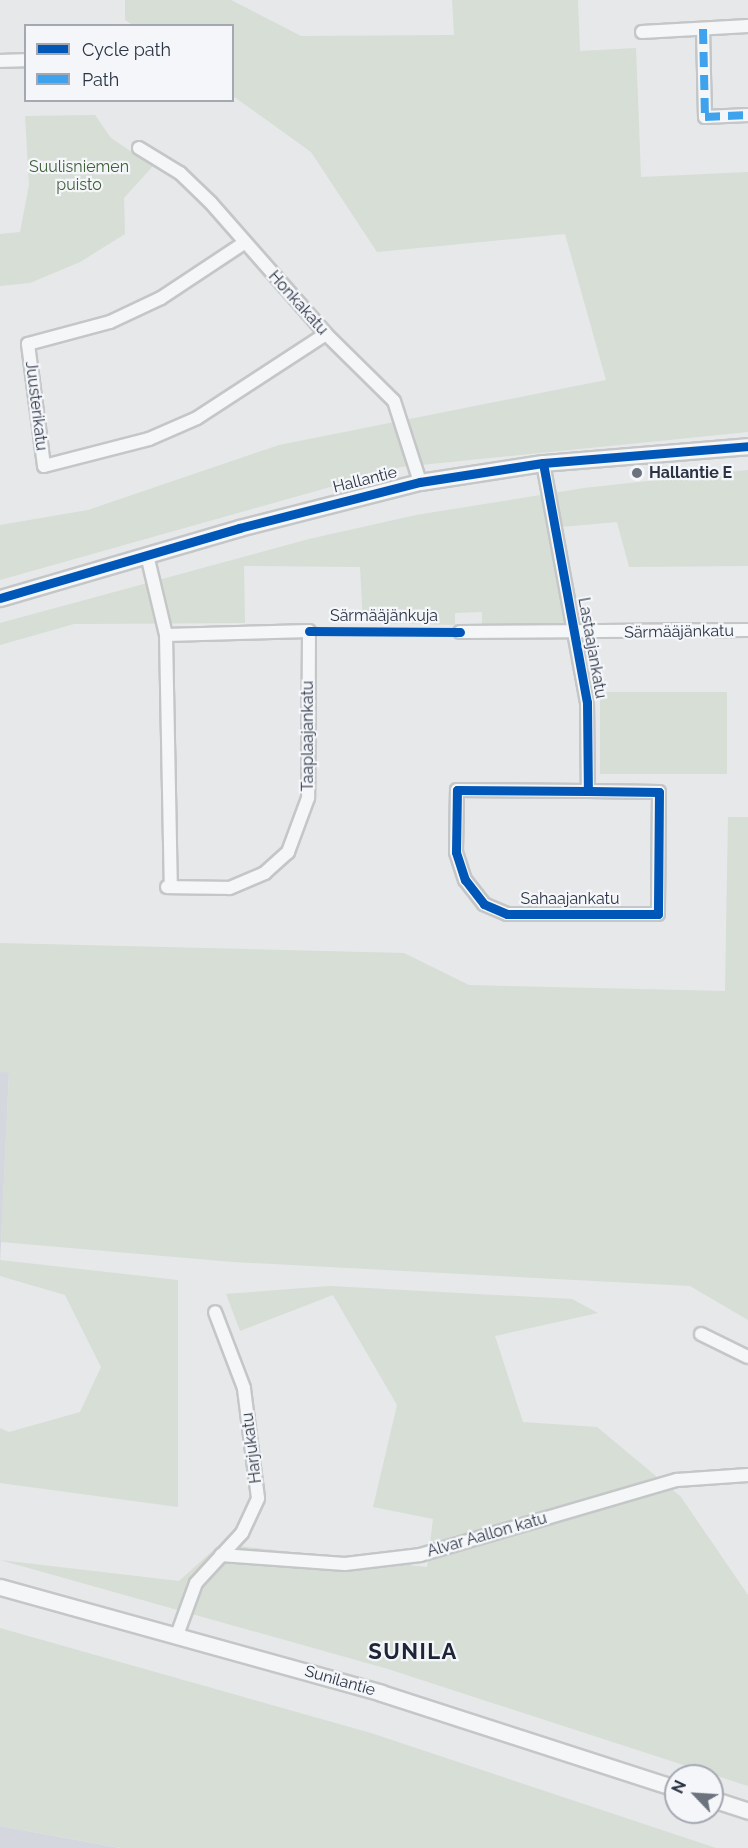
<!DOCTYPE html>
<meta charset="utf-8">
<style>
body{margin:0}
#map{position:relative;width:748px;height:1848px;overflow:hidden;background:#e6e8ea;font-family:Raleway,sans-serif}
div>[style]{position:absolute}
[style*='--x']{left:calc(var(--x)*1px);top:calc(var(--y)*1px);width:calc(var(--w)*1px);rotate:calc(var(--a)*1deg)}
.built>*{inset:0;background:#d4d7dd}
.green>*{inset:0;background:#d6ded6;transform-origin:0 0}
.roads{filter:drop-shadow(2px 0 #c4c6c8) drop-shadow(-2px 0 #c4c6c8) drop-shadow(0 2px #c4c6c8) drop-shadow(0 -2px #c4c6c8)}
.minor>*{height:12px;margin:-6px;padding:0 6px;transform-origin:6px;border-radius:6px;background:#f5f6f7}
.tertiary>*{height:15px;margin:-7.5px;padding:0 7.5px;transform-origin:7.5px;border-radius:7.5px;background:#f5f6f7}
.quiet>*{height:8px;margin-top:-4px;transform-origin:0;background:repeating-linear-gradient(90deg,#3ea3ec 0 15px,transparent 0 23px)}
.cycleway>*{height:9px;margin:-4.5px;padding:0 4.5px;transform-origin:4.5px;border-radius:4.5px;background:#0057b8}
.dots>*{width:16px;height:16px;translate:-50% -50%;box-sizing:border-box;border:3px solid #f4f6f9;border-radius:50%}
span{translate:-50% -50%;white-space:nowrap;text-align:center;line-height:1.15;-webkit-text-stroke:4.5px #f4f6f9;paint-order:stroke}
.park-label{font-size:16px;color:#3f6138}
.street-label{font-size:16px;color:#2b3445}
.poi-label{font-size:16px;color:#2b3445;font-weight:700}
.left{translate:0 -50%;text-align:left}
.district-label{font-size:22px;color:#1d2536;font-weight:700;letter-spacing:1.5px}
.legend{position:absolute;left:24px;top:24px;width:210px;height:78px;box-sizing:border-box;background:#f4f6f9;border:2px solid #a4a8b1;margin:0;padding:8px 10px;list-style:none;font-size:18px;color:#2b3445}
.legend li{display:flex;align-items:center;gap:12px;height:30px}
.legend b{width:30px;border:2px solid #a4a8b1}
.north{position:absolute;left:664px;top:1764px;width:60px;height:60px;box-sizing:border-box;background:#f4f6f9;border:2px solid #a4a8b1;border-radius:50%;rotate:295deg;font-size:16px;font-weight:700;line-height:24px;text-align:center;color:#2b3445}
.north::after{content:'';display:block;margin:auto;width:21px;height:27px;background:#6c737f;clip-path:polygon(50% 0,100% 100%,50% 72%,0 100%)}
</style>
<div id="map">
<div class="built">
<i style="clip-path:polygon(0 1072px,9px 1072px,0 1264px)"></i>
<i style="clip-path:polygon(0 1826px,120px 1848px,0 1848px)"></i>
</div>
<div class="green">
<i style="clip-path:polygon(125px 0,231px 0,301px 36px,454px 35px,452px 0,578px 0,580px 51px,636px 48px,641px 177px,748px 172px,748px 432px,401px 467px,0 580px,0 525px,88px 510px,279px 445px,606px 380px,565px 234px,377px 252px,311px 152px,233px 96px,232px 26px,133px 25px,125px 20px)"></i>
<i style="clip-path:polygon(95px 115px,111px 138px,153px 166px,124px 198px,125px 234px,80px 262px,30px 283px,0 286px,0 234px,20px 232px,29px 185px,25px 116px)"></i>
<i style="clip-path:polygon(748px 470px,748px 566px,629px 567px,617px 522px,550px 528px,567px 627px,482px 625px,482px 612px,455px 613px,455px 625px,363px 623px,360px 567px,244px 566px,245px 623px,74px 624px,0 645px,0 623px,309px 539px,416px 515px,584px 488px)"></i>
<i style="left:727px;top:692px;width:82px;height:127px;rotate:90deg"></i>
<i style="clip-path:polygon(728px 817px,748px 817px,748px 1320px,690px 1286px,233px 1262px,1px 1242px,9px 1073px,0 1072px,0 943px,404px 953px,469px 985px,725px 991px)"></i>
<i style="clip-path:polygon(0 1260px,178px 1280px,178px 1507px,0 1483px,0 1428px,9px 1432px,80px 1412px,101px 1367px,65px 1295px,0 1276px)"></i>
<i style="clip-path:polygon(330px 1286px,572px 1299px,598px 1313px,495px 1336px,523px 1422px,597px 1427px,681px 1497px,748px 1595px,748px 1786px,388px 1669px,0 1560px,179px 1581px,220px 1544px,427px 1567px,433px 1519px,373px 1507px,397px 1405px,333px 1295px,240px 1331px,226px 1294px)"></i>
<i style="clip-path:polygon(0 1628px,371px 1733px,716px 1848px,121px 1848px,0 1826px)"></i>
</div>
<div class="roads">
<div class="minor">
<i style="--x:703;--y:29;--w:88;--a:88.7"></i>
<i style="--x:705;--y:117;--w:43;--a:-2.7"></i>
<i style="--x:642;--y:32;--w:106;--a:-3.2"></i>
<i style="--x:0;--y:61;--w:26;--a:-2"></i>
<i style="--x:139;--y:148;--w:48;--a:31.4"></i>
<i style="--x:180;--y:173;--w:43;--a:44.1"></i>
<i style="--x:211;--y:203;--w:174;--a:48.7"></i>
<i style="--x:326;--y:334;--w:95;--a:44.6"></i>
<i style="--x:394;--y:401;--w:85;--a:72.2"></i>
<i style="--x:244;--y:243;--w:100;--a:146.5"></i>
<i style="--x:161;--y:298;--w:56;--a:154.8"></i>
<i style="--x:110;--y:322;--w:85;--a:165"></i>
<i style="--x:28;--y:344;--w:123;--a:82.5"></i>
<i style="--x:44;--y:466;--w:108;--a:-14.4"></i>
<i style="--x:149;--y:439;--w:52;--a:-23.6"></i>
<i style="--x:197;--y:418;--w:154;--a:-33.1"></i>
<i style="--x:543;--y:463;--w:243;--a:79.6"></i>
<i style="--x:587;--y:702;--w:89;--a:89.4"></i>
<i style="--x:588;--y:791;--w:71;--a:0.8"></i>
<i style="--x:659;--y:792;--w:122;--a:90.5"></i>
<i style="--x:658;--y:914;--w:151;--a:180"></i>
<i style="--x:507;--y:914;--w:25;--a:-157"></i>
<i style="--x:484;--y:904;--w:31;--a:-128"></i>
<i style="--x:465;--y:880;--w:29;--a:-108"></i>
<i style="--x:456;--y:852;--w:62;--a:-89.1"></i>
<i style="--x:457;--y:790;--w:131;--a:0.4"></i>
<i style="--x:147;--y:555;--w:82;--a:76.6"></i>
<i style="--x:166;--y:635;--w:252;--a:88.9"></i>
<i style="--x:460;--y:632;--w:288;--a:-0.4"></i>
<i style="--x:166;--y:635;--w:143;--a:-1.6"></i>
<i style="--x:309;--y:631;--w:167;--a:90.3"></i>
<i style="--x:308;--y:798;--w:58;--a:110.3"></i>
<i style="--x:288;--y:852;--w:31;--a:138"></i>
<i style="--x:265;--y:873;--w:39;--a:157"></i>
<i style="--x:229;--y:888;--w:62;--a:-179.1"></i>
<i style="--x:701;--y:1334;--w:52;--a:26.1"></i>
<i style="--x:221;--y:1555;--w:124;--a:4.2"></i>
<i style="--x:345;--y:1564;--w:76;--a:-6.8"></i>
<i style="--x:420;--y:1555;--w:268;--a:-16.3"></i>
<i style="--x:677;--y:1480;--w:71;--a:-4"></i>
<i style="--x:177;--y:1635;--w:55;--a:-69.9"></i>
<i style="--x:196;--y:1583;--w:68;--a:-47.4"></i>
<i style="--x:242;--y:1533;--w:38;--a:-65"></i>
<i style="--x:258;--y:1498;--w:111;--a:-97.3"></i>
<i style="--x:244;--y:1388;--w:81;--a:-110.9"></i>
</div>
<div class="tertiary">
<i style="--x:0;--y:598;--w:249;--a:-16.3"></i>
<i style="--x:239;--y:528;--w:187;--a:-14.3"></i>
<i style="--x:420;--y:482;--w:124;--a:-8.8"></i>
<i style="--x:543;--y:463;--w:206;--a:-4.7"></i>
<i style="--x:0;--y:1587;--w:395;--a:15.5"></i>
<i style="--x:381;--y:1693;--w:310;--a:17.9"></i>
<i style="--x:712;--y:1799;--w:38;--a:18"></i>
</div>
</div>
<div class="quiet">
<i style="--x:703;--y:29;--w:88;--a:88.7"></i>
<i style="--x:705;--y:117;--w:43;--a:-2.7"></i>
</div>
<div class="cycleway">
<i style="--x:543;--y:463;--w:243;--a:79.6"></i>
<i style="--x:587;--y:702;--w:89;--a:89.4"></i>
<i style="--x:588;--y:791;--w:71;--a:0.8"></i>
<i style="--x:659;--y:792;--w:122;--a:90.5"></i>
<i style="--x:658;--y:914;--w:151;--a:180"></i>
<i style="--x:507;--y:914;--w:25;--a:-157"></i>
<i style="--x:484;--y:904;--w:31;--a:-128"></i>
<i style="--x:465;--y:880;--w:29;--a:-108"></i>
<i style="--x:456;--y:852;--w:62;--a:-89.1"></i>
<i style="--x:457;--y:790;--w:131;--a:0.4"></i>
<i style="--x:0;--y:598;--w:249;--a:-16.3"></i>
<i style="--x:239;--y:528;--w:187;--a:-14.3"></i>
<i style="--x:420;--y:482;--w:124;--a:-8.8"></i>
<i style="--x:543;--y:463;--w:206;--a:-4.7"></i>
<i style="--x:309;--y:631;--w:151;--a:0.4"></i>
</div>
<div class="dots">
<i style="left:637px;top:473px;background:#6c737f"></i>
</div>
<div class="park-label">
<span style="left:79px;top:176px">Suulisniemen<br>puisto</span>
</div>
<div class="street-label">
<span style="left:298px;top:303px;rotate:48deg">Honkakatu</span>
<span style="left:36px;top:406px;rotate:83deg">Juusterikatu</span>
<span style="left:365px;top:480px;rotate:-14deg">Hallantie</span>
<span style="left:384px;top:616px">Särmääjänkuja</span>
<span style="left:679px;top:632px;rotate:-1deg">Särmääjänkatu</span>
<span style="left:592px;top:648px;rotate:80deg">Lastaajankatu</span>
<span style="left:308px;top:736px;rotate:-90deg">Taaplaajankatu</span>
<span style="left:570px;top:899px">Sahaajankatu</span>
<span style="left:252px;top:1448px;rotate:-97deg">Harjukatu</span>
<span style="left:487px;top:1535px;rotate:-16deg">Alvar Aallon katu</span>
<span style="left:340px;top:1681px;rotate:16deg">Sunilantie</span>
</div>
<div class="poi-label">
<span class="left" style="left:649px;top:473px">Hallantie E</span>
</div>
<div class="district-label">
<span style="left:413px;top:1652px">SUNILA</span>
</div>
<ul class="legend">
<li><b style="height:8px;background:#0057b8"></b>Cycle path</li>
<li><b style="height:8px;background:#3ea3ec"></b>Path</li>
</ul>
<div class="north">N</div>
</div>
